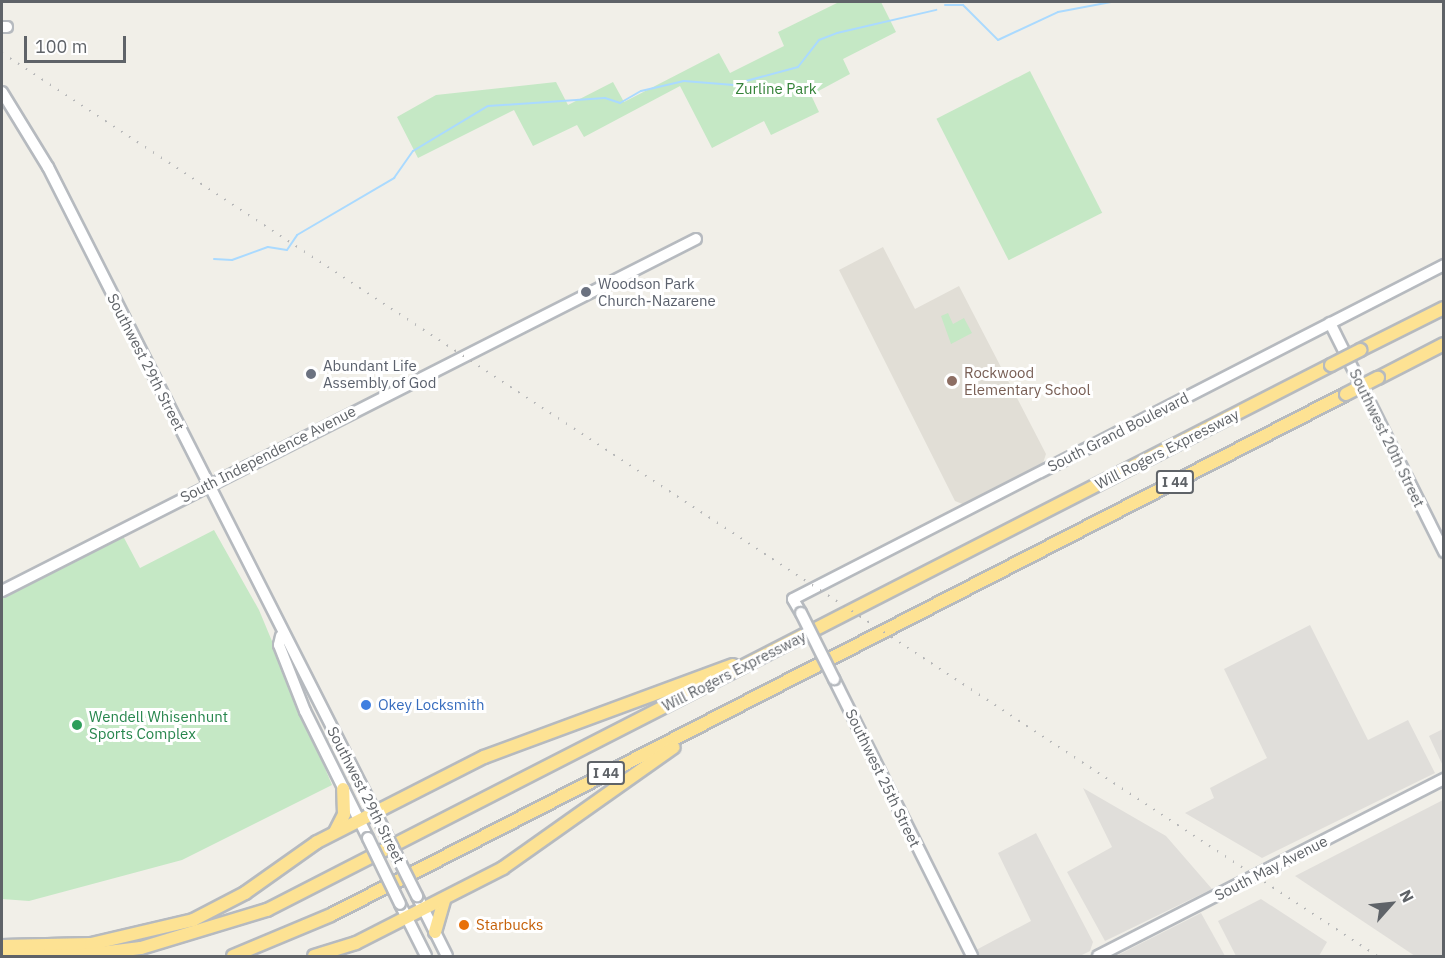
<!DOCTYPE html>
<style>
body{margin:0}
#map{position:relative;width:1445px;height:958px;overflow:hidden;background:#f1efe8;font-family:"IBM Plex Sans",sans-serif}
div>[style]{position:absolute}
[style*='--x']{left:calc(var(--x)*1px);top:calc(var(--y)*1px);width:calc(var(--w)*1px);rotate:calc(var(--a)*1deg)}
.industrial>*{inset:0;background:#e0deda}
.education>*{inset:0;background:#e1ded6}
.green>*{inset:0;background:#c5e8c5;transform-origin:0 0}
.stream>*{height:2px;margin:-1px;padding:0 1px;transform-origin:1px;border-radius:1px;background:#aadaff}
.roads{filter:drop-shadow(2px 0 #b6babf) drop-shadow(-2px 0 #b6babf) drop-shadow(0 2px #b6babf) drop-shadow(0 -2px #b6babf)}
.secondary>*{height:10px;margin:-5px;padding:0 5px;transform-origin:5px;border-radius:5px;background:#fff}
.highway>*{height:12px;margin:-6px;padding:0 6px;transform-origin:6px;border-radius:6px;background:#fde293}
.rail>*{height:2px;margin-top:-1px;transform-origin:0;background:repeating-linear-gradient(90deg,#b6b7b8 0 1.5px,transparent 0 9.5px)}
.bridges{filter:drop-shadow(2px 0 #b6babf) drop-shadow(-2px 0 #b6babf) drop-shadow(0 2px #b6babf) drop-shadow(0 -2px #b6babf)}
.secondary-bridge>*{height:10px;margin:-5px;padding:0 5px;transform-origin:5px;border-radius:5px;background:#fff}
.highway-bridge>*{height:12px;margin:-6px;padding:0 6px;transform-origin:6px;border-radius:6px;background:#fde293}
.dots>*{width:16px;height:16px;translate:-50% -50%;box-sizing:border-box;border:3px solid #fff;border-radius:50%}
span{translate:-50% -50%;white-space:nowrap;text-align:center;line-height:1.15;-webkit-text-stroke:6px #fff;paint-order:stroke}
.shield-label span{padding:2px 4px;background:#fff;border:2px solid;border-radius:4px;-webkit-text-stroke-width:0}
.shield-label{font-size:14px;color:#5f6368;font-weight:700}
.park-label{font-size:15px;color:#348238}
.worship-label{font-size:15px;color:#5b616d}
.left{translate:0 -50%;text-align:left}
.street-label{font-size:15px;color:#5f6368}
.education-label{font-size:15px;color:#785e54}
.shop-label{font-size:15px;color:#366cbe}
.leisure-label{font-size:15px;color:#27864d}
.food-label{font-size:15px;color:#c56008}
.frame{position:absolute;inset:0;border:3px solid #5f6368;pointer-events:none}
.north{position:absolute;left:1361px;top:874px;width:60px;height:60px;-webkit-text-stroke:4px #fff;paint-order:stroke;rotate:63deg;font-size:16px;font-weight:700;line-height:24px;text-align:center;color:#5f6368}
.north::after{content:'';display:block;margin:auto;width:21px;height:27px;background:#5f6368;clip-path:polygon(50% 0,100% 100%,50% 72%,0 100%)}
.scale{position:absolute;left:24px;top:36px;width:102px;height:27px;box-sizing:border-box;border:3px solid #5f6368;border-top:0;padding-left:8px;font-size:18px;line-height:21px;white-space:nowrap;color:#5f6368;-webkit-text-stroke:4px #fff;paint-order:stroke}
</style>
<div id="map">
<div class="industrial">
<i style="clip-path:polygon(1310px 625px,1368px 740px,1408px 720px,1435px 773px,1262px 858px,1185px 813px,1214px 798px,1210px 788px,1267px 758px,1224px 669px)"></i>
<i style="clip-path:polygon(1443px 729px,1443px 766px,1429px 736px)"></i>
<i style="clip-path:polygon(1083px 788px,1166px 836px,1212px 889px,1105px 941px,1067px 872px,1112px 847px)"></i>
<i style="clip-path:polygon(1443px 800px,1443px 956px,1415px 956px,1295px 876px)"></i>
<i style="clip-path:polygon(1036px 833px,1093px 942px,1090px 951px,1080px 956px,979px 956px,976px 950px,1031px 921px,998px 853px)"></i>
<i style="clip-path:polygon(1261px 899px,1327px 942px,1319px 956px,1236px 956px,1218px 921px)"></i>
<i style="clip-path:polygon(1201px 913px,1225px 956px,1116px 956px)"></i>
</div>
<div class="education">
<i style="clip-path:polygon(883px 247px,915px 309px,959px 286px,1046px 454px,1042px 466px,965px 505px,955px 501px,839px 270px)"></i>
</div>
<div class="green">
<i style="clip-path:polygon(839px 2px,881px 2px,896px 32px,843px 59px,850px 74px,811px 95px,819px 112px,771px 135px,764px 121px,712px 148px,680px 86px,584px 137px,577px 125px,533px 146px,514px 110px,418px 158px,397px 117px,436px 95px,556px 82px,568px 105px,613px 82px,624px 102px,719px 53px,730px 73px,784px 46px,778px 32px)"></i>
<i style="left:1030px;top:71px;width:159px;height:105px;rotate:63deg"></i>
<i style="clip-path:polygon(948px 313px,953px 324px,964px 318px,972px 333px,951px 344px,941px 316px)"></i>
<i style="clip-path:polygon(214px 530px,259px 610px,332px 785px,182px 860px,29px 901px,2px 899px,2px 596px,122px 534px,140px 568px)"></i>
</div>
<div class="stream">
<i style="--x:945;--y:5;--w:18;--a:0"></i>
<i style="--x:963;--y:5;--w:49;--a:45"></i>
<i style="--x:998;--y:40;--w:66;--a:-25"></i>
<i style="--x:1058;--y:12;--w:54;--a:-10.7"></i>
<i style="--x:746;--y:81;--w:54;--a:-15.1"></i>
<i style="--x:798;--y:67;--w:34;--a:-52"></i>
<i style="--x:819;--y:40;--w:19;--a:-21"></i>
<i style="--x:837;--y:33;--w:102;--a:-13.1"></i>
<i style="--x:214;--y:259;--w:18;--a:3"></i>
<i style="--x:232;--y:260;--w:38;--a:-20"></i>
<i style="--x:268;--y:247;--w:19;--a:9"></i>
<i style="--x:287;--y:250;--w:18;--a:-56"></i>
<i style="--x:297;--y:235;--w:113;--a:-30.4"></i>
<i style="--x:394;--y:178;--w:33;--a:-55"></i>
<i style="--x:413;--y:151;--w:87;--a:-31"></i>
<i style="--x:488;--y:106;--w:117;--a:-3.9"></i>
<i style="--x:605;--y:98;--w:16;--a:18"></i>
<i style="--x:620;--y:103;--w:24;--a:-30"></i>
<i style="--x:641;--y:91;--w:44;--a:-13.1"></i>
<i style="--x:684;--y:81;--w:50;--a:4.6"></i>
</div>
<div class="roads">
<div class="secondary">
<i style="--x:2;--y:27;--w:5;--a:0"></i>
<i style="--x:2;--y:92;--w:88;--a:58.5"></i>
<i style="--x:48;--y:167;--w:743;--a:63.12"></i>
<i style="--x:1330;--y:323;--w:256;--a:63.5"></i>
<i style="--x:2;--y:591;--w:778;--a:-26.89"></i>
<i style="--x:801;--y:613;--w:16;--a:-120"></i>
<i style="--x:793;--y:599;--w:732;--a:-27.16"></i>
<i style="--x:281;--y:636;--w:9;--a:103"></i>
<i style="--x:279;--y:645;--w:71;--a:68.5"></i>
<i style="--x:305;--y:711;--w:142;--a:63.6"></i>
<i style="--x:834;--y:679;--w:309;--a:63.5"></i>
<i style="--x:417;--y:896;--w:67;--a:63.4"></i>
<i style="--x:400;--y:904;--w:58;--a:63.4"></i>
<i style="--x:1098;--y:956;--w:389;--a:-27.1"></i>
</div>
<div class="highway">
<i style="--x:1360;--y:350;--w:94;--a:-26.6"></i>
<i style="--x:1378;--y:378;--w:74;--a:-27.3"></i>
<i style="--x:335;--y:832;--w:20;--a:-63"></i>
<i style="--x:344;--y:814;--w:25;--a:-92"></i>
<i style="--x:435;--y:932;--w:33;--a:-74"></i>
<i style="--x:2;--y:946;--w:89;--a:-1.3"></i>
<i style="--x:91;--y:944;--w:105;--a:-13.2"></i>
<i style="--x:193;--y:920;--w:59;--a:-27.4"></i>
<i style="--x:245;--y:893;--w:88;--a:-35.3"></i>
<i style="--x:317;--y:842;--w:187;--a:-27"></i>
<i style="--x:484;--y:757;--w:265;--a:-20.3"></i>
<i style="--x:2;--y:955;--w:74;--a:0.8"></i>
<i style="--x:76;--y:956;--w:65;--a:-7"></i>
<i style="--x:141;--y:948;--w:132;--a:-16.8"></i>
<i style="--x:267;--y:910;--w:1195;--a:-27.12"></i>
<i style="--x:233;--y:956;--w:106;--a:-22.7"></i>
<i style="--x:331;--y:915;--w:1141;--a:-27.17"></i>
<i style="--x:314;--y:956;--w:44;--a:-17.2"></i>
<i style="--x:356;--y:943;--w:165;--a:-27"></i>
<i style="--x:503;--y:868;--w:209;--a:-35.3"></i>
</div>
</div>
<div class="rail">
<i style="--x:2;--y:53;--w:1645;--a:33.29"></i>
</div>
<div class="bridges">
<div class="secondary-bridge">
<i style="--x:801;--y:613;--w:74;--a:63.4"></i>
<i style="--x:384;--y:830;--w:74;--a:63.4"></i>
<i style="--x:368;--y:838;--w:73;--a:64.1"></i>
</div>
<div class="highway-bridge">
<i style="--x:1331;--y:365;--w:33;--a:-27"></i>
<i style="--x:1346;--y:394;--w:36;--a:-27"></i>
</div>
</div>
<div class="dots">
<i style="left:586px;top:292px;background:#6b7280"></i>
<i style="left:311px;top:374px;background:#6b7280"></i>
<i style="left:952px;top:381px;background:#8d6e63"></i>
<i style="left:366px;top:705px;background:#3f7fe0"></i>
<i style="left:77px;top:725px;background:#2e9e5b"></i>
<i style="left:464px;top:925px;background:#e8710a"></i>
</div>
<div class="shield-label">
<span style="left:1175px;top:482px">I 44</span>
<span style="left:606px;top:773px">I 44</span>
</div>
<div class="park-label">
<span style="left:776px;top:89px">Zurline Park</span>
</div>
<div class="worship-label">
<span class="left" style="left:598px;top:292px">Woodson Park<br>Church-Nazarene</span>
<span class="left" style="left:323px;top:374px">Abundant Life<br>Assembly of God</span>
</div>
<div class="street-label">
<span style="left:146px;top:362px;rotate:63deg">Southwest 29th Street</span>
<span style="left:1118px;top:432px;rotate:-27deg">South Grand Boulevard</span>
<span style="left:1387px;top:438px;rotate:64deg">Southwest 20th Street</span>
<span style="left:1167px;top:449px;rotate:-27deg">Will Rogers Expressway</span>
<span style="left:268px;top:454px;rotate:-27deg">South Independence Avenue</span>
<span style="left:734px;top:671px;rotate:-27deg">Will Rogers Expressway</span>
<span style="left:883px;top:778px;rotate:64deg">Southwest 25th Street</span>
<span style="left:366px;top:795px;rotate:63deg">Southwest 29th Street</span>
<span style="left:1271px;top:868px;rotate:-27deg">South May Avenue</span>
</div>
<div class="education-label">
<span class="left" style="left:964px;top:381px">Rockwood<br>Elementary School</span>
</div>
<div class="shop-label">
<span class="left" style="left:378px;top:705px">Okey Locksmith</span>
</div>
<div class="leisure-label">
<span class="left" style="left:89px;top:725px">Wendell Whisenhunt<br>Sports Complex</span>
</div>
<div class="food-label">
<span class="left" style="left:476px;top:925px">Starbucks</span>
</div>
<div class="frame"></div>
<div class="north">N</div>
<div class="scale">100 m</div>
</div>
